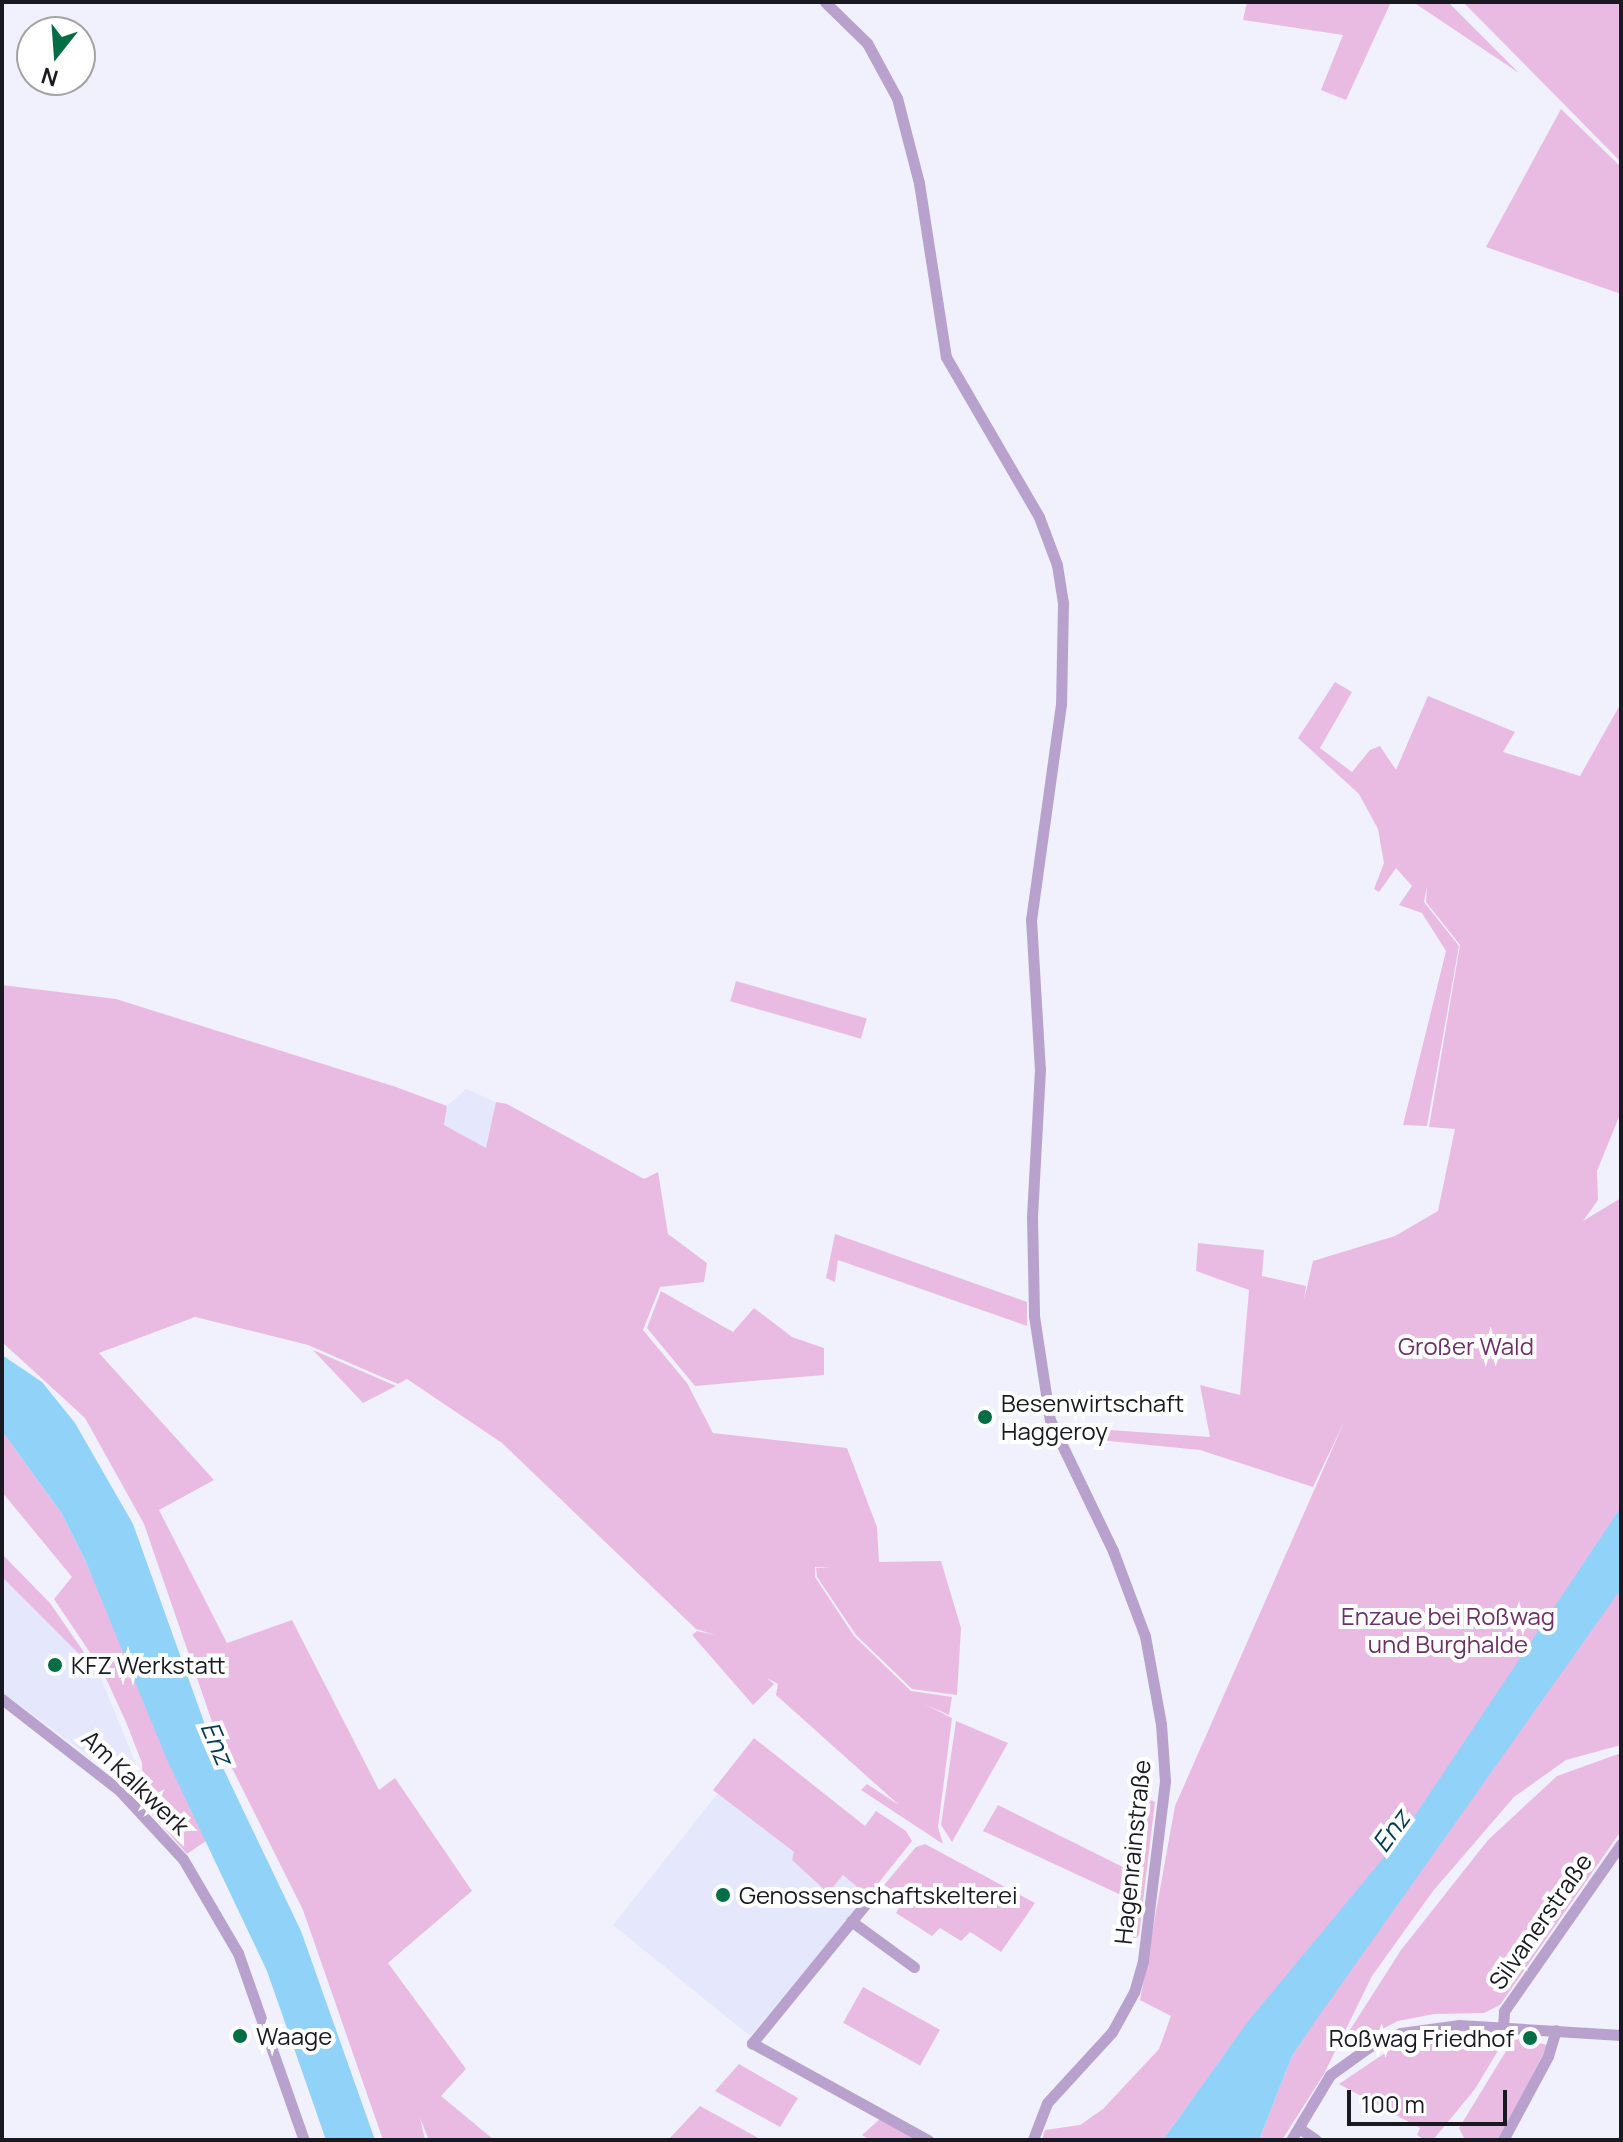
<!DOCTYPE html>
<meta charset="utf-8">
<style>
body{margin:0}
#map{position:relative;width:1623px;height:2142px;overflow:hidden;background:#f0f1fd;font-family:Manrope,sans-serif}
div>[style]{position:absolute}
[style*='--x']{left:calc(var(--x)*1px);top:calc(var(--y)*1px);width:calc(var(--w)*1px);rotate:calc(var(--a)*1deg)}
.built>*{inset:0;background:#e5e7fd}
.green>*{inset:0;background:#eabbe2;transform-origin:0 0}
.water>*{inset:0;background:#91d3f8}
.minor>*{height:11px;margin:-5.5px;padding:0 5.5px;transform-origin:5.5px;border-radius:5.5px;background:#b8a2cd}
.dots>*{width:22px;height:22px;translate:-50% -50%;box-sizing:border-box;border:4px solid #fff;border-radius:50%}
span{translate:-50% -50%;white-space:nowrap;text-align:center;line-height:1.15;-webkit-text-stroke:8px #fff;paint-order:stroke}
.park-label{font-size:24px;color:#6e3066}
.poi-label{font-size:24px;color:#191a21}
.left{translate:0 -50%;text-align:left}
.right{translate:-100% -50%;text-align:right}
.street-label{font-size:24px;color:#191a21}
.water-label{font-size:26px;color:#013b54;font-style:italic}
.frame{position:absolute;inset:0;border:4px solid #191a21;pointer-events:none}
.north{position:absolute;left:16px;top:16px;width:80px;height:80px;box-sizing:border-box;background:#fff;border:2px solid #a3a3a6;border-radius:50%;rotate:197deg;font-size:22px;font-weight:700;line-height:32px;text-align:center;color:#191a21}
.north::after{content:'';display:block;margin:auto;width:28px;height:36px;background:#026e46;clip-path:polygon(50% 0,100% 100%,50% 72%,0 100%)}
.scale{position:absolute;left:1347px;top:2090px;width:160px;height:36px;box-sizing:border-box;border:4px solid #191a21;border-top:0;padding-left:10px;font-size:24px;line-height:28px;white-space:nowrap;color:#191a21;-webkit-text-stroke:6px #fff;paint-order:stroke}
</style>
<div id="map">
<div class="built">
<i style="clip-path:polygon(466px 1089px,496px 1102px,487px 1149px,444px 1125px,447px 1106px)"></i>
<i style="clip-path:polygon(2px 1577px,99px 1674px,136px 1764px,128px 1785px,2px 1692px)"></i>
<i style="clip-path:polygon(718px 1793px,794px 1852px,828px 1892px,843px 1874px,868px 1896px,750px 2036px,613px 1925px)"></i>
</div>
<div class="green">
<i style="clip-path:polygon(1247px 2px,1391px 2px,1346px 100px,1321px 90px,1343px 35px,1243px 20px)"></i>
<i style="clip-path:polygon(1413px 2px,1448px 2px,1519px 73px)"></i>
<i style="clip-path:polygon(1463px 2px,1621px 2px,1621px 162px)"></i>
<i style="clip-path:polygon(1561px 109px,1621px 167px,1621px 294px,1486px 247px)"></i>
<i style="clip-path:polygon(1335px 682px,1352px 692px,1320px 748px,1352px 772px,1370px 750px,1380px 746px,1396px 770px,1428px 696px,1515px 732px,1503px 752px,1580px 776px,1621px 703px,1621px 1112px,1597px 1171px,1598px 1200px,1583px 1221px,1621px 1198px,1621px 1745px,1566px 1760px,1514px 1797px,1433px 1891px,1372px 1976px,1324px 2074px,1282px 2140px,1259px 2140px,1292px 2056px,1308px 2031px,1251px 2018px,1163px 2140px,1042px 2140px,1045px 2130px,1080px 2125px,1103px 2109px,1159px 2049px,1171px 2016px,1140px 2000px,1175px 1806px,1345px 1420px,1313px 1487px,1200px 1450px,1069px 1437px,1067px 1427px,1210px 1437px,1200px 1385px,1240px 1395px,1249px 1290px,1196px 1271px,1198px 1243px,1264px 1250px,1262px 1276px,1306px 1286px,1304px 1300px,1313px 1261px,1395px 1236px,1438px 1211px,1455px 1129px,1429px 1127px,1460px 945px,1426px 902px,1427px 886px,1424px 902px,1459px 946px,1427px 1126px,1403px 1125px,1446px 951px,1422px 913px,1399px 905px,1412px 886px,1396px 868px,1379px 892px,1374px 889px,1384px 863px,1378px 829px,1359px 794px,1298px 738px)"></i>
<i style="left:736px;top:981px;width:136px;height:21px;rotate:16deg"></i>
<i style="clip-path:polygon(2px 985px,116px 999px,396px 1087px,447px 1106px,444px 1125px,486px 1148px,496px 1102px,507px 1104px,644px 1179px,658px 1172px,668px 1234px,707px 1263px,704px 1282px,660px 1287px,643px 1330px,687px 1383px,713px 1433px,847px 1448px,877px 1527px,879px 1562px,941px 1561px,961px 1628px,957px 1695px,912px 1689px,856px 1635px,817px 1577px,816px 1568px,831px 1567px,815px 1567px,815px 1577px,854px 1636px,911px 1691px,952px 1697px,949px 1715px,924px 1704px,952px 1718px,938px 1827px,943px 1844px,861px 1790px,867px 1784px,899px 1805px,776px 1695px,778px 1684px,767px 1678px,774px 1684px,753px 1705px,692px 1635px,697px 1631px,715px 1635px,696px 1629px,502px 1443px,407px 1379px,398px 1384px,308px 1345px,195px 1317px,99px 1353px,214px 1480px,159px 1510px,227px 1643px,292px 1620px,379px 1790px,395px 1778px,472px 1891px,388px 1963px,466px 2069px,441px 2096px,494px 2140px,429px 2140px,420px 2118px,425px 2140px,383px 2140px,303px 1910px,219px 1742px,144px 1524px,85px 1418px,2px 1342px)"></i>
<i style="clip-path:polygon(835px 1234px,1027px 1302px,1027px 1326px,838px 1260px,835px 1282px,826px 1278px)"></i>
<i style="clip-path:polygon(661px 1291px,733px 1332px,754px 1308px,792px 1337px,824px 1348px,824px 1375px,695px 1386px,647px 1328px)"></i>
<i style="clip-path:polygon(313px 1350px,396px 1386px,363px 1403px)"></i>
<i style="clip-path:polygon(2px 1431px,62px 1514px,86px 1562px,206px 1841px,187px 1854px,143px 1804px,142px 1763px,126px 1722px,103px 1672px,54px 1599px,72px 1577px,2px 1492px)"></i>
<i style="clip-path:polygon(2px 1554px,50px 1603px,99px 1674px,2px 1577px)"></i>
<i style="clip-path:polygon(956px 1721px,1008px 1743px,952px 1842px,941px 1825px)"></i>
<i style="clip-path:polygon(754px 1738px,865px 1826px,876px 1811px,906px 1831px,912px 1841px,868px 1896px,843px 1875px,828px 1893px,792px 1860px,794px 1852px,713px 1790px)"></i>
<i style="clip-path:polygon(1621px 1753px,1621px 1831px,1500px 2005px,1484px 2013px,1434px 2014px,1398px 2021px,1345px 2048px,1348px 2033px,1401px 1950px,1488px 1840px,1557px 1776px)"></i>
<i style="clip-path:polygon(1147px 1798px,1155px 1802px,1139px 1935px,1133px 1941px,1134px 1901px,983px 1831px,998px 1805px,1135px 1873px)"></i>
<i style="clip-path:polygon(925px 1844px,1035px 1903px,1001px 1952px,970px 1932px,961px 1941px,940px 1928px,932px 1936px,896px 1913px,905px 1898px,884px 1885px,916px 1847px)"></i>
<i style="left:863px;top:1987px;width:88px;height:41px;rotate:29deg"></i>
<i style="clip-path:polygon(1459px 2036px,1499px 2038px,1502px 2044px,1475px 2089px,1433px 2140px,1425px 2140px,1417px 2135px,1420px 2128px,1339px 2084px,1394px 2047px)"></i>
<i style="clip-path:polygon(1514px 2038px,1548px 2045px,1499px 2140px,1465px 2140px,1459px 2128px)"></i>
<i style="clip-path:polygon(739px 2064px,798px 2098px,780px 2127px,715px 2091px)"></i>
<i style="clip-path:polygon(700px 2106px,762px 2140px,668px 2140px)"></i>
<i style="clip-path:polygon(880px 2119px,918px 2140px,870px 2140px,862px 2135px)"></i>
</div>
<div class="water">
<i style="clip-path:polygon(2px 1355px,42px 1382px,75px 1423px,133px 1524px,213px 1747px,301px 1931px,375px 2140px,326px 2140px,267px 1971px,167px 1760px,86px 1562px,62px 1514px,2px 1431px)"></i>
<i style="clip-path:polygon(1621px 1507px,1621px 1589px,1316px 2020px,1292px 2056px,1259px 2140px,1163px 2140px,1249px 2020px,1400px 1838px)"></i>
</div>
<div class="minor">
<i style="--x:825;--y:2;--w:59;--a:44.3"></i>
<i style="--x:867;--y:43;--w:63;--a:61.4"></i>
<i style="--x:897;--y:98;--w:88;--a:75.5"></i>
<i style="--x:919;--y:183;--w:176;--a:81.2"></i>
<i style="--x:946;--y:357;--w:185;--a:59.8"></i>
<i style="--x:1039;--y:517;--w:51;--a:69.4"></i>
<i style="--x:1057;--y:565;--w:38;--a:81"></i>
<i style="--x:1063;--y:603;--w:101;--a:91.1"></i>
<i style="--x:1061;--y:704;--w:217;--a:97.9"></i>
<i style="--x:1031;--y:919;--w:150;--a:86.6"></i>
<i style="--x:1040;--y:1069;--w:148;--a:93.1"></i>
<i style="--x:1032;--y:1217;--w:99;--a:88.8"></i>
<i style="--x:1034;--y:1316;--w:105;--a:81.3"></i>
<i style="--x:1050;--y:1420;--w:145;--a:64.3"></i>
<i style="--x:1113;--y:1551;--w:91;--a:69.4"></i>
<i style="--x:1145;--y:1636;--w:89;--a:79.7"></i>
<i style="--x:1161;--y:1724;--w:57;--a:86"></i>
<i style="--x:1165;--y:1781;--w:181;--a:97"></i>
<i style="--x:1143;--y:1961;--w:32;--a:106"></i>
<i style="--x:1134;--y:1992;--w:46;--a:118.8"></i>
<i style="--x:1112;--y:2032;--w:96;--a:132.5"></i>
<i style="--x:1047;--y:2103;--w:40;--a:111"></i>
<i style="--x:2;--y:1699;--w:148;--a:37.9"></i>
<i style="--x:119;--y:1790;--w:94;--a:47.2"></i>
<i style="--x:183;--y:1859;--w:109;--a:59.7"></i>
<i style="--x:238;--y:1953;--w:198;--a:70.6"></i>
<i style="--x:877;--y:1890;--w:198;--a:129.2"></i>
<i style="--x:752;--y:2043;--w:201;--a:28.9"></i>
<i style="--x:851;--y:1921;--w:78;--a:36.1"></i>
<i style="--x:1503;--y:2027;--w:16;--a:-86"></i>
<i style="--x:1504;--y:2011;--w:204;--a:-55"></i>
<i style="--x:1299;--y:2128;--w:21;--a:35"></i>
<i style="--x:1291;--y:2140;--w:76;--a:-59"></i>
<i style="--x:1330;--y:2075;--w:48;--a:-35.7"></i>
<i style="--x:1369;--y:2047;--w:35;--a:-24"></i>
<i style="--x:1401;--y:2033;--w:59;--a:-7.9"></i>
<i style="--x:1459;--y:2025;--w:162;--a:3.5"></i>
<i style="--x:1503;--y:2140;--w:95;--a:-61.8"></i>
<i style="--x:1548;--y:2056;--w:27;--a:-73"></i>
</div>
<div class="dots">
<i style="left:985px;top:1417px;background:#026e46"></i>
<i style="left:55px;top:1665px;background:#026e46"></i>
<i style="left:723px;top:1895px;background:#026e46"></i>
<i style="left:240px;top:2036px;background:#026e46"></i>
<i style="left:1530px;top:2038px;background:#026e46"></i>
</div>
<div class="park-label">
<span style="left:1466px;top:1346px">Großer Wald</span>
<span style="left:1448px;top:1630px">Enzaue bei Roßwag<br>und Burghalde</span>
</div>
<div class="poi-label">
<span class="left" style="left:1001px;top:1417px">Besenwirtschaft<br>Haggeroy</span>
<span class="left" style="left:71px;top:1665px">KFZ Werkstatt</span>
<span class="left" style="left:739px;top:1895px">Genossenschaftskelterei</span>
<span class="left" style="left:256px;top:2036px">Waage</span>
<span class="right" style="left:1514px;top:2038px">Roßwag Friedhof</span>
</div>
<div class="street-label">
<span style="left:136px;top:1782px;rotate:44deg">Am Kalkwerk</span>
<span style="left:1132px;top:1852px;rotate:-84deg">Hagenrainstraße</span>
<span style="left:1540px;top:1921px;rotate:-55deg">Silvanerstraße</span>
</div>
<div class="water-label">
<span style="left:217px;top:1743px;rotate:67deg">Enz</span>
<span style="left:1391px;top:1831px;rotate:-54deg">Enz</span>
</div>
<div class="frame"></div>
<div class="north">N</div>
<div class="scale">100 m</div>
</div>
